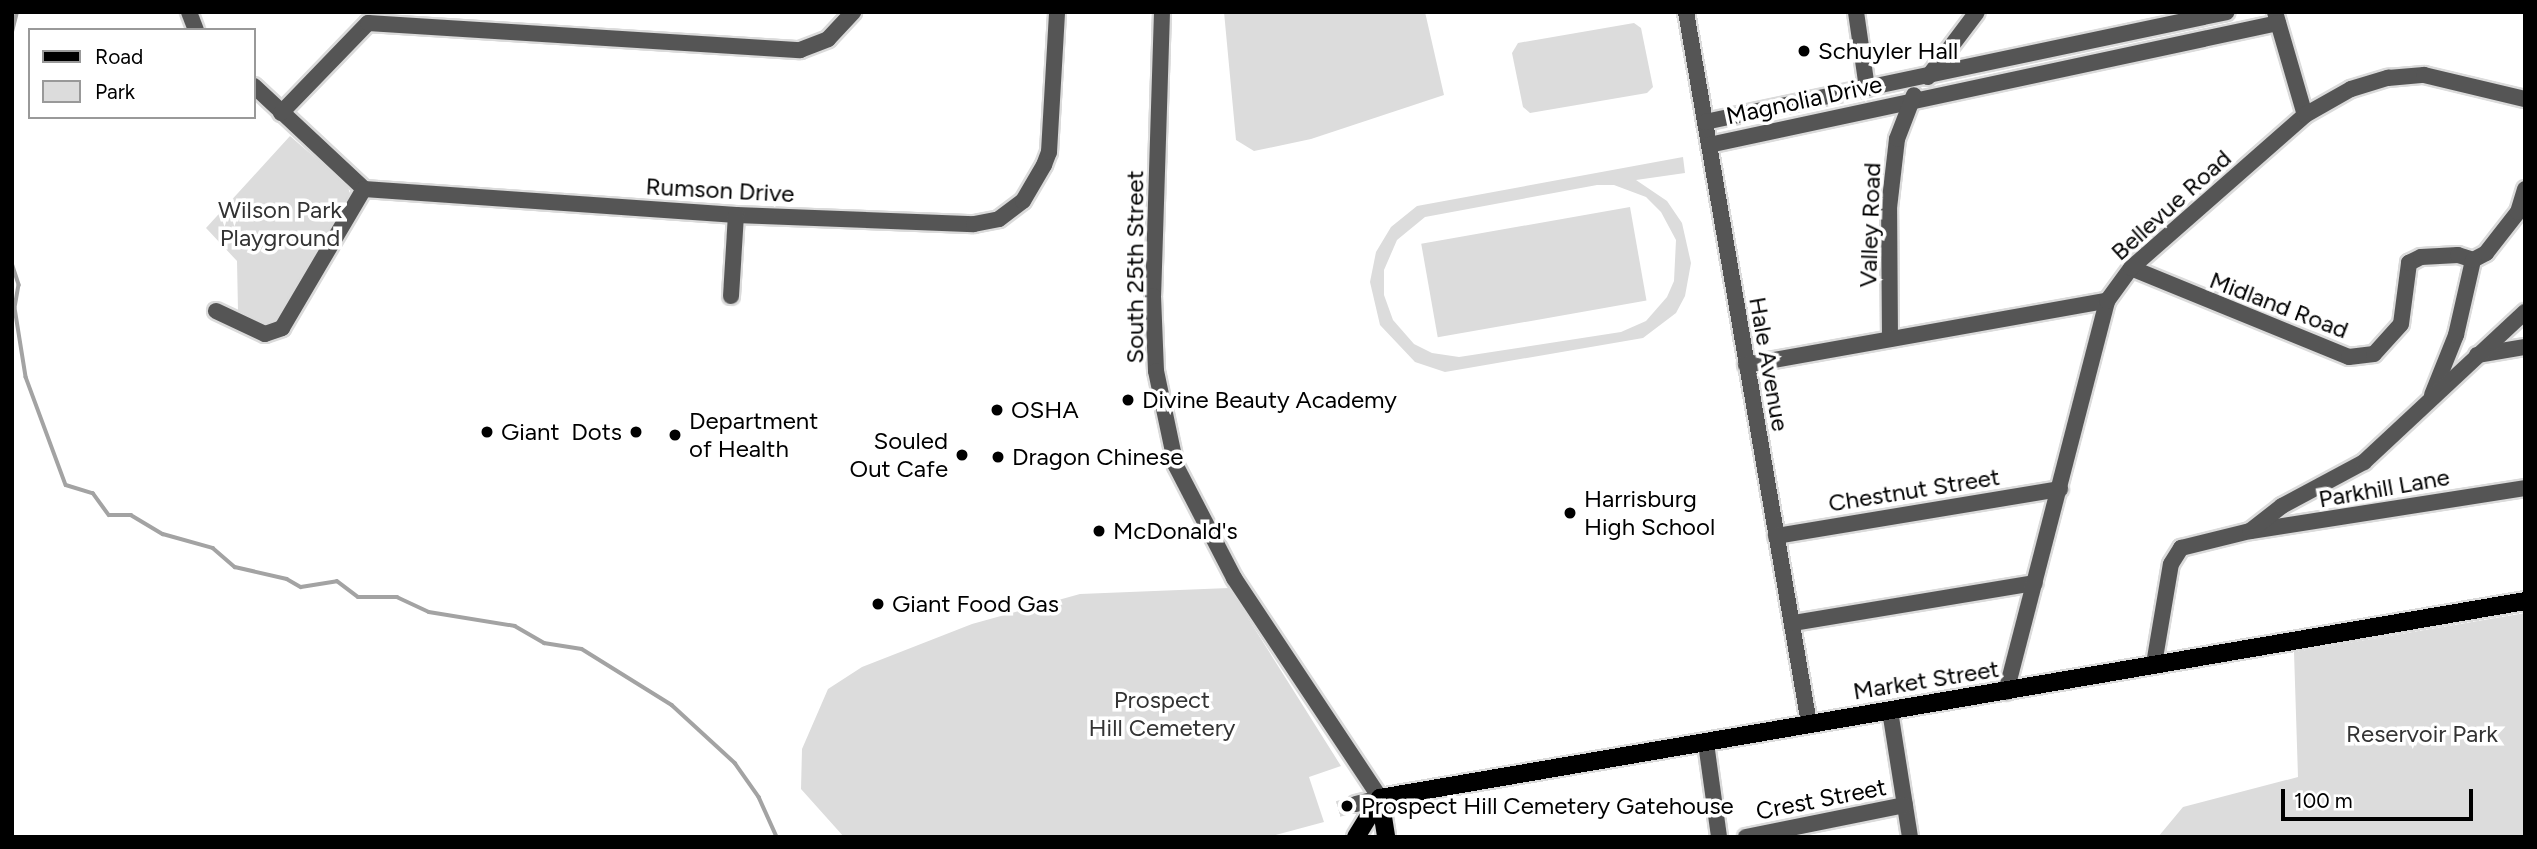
<!DOCTYPE html>
<style>
body{margin:0}
#map{position:relative;width:2537px;height:849px;overflow:hidden;background:#fff;font-family:Figtree,sans-serif}
div>[style]{position:absolute}
[style*='--x']{left:calc(var(--x)*1px);top:calc(var(--y)*1px);width:calc(var(--w)*1px);rotate:calc(var(--a)*1deg)}
.green>*{inset:0;background:#dcdcdc;transform-origin:0 0}
.stream>*{height:3.5px;margin:-1.75px;padding:0 1.75px;transform-origin:1.75px;border-radius:1.75px;background:#a3a3a3}
.minor-tunnel>*{height:16px;margin-top:-8px;transform-origin:0;background:repeating-linear-gradient(90deg,#d9d9d9 0 16px,transparent 0 24px)}
.roads{filter:drop-shadow(2px 0 #dbdbdb) drop-shadow(-2px 0 #dbdbdb) drop-shadow(0 2px #dbdbdb) drop-shadow(0 -2px #dbdbdb)}
.minor>*{height:16px;margin:-8px;padding:0 8px;transform-origin:8px;border-radius:8px;background:#555}
.major>*{height:18px;margin:-9px;padding:0 9px;transform-origin:9px;border-radius:9px;background:#000}
.dots>*{width:19px;height:19px;translate:-50% -50%;box-sizing:border-box;border:4px solid #fff;border-radius:50%}
span{translate:-50% -50%;white-space:nowrap;text-align:center;line-height:1.15;-webkit-text-stroke:7px #fff;paint-order:stroke}
.poi-label{font-size:24px;color:#000}
.left{translate:0 -50%;text-align:left}
.right{translate:-100% -50%;text-align:right}
.street-label{font-size:24px;color:#000}
.park-label{font-size:24px;color:#333}
.frame{position:absolute;inset:0;border:14px solid #000;pointer-events:none}
.legend{position:absolute;left:28px;top:28px;width:228px;height:91px;box-sizing:border-box;background:#fff;border:2px solid #999;margin:0;padding:9px 12px;list-style:none;font-size:21px;color:#000}
.legend li{display:flex;align-items:center;gap:14px;height:35px}
.legend b{width:35px;border:2px solid #999}
.scale{position:absolute;left:2281px;top:789px;width:192px;height:32px;box-sizing:border-box;border:4px solid #000;border-top:0;padding-left:9px;font-size:21px;line-height:24px;white-space:nowrap;color:#000;-webkit-text-stroke:5px #fff;paint-order:stroke}
</style>
<div id="map">
<div class="green">
<i style="clip-path:polygon(1224px 12px,1425px 12px,1444px 95px,1311px 139px,1254px 151px,1236px 140px)"></i>
<i style="clip-path:polygon(1634px 23px,1641px 28px,1653px 87px,1647px 93px,1530px 113px,1523px 107px,1512px 53px,1518px 43px)"></i>
<i style="clip-path:polygon(290px 136px,348px 186px,350px 195px,277px 325px,265px 327px,246px 322px,238px 311px,237px 261px,206px 228px)"></i>
<i style="clip-path:polygon(evenodd,1683px 157px,1685px 173px,1636px 180px,1667px 201px,1682px 223px,1691px 263px,1685px 296px,1676px 313px,1643px 338px,1445px 372px,1415px 362px,1380px 325px,1370px 282px,1376px 252px,1391px 227px,1417px 206px,1683px 157px,1597px 185px,1614px 185px,1646px 197px,1661px 212px,1676px 240px,1674px 281px,1667px 297px,1646px 321px,1621px 332px,1459px 357px,1432px 353px,1414px 344px,1393px 320px,1384px 295px,1384px 270px,1397px 240px,1425px 217px,1597px 185px)"></i>
<i style="left:1630px;top:207px;width:95px;height:212px;rotate:80deg"></i>
<i style="clip-path:polygon(1229px 588px,1341px 766px,1309px 777px,1324px 822px,1268px 837px,844px 837px,801px 789px,802px 749px,828px 689px,862px 667px,972px 624px,1080px 594px)"></i>
<i style="clip-path:polygon(2525px 613px,2525px 837px,2158px 837px,2183px 807px,2298px 777px,2294px 652px)"></i>
</div>
<div class="stream">
<i style="--x:12;--y:32;--w:21;--a:-76"></i>
<i style="--x:12;--y:263;--w:23;--a:72"></i>
<i style="--x:19;--y:285;--w:23;--a:100"></i>
<i style="--x:15;--y:308;--w:70;--a:80.9"></i>
<i style="--x:26;--y:377;--w:115;--a:69.7"></i>
<i style="--x:66;--y:485;--w:28;--a:17"></i>
<i style="--x:93;--y:493;--w:27;--a:54"></i>
<i style="--x:109;--y:515;--w:22;--a:0"></i>
<i style="--x:131;--y:515;--w:37;--a:31"></i>
<i style="--x:163;--y:534;--w:52;--a:15.6"></i>
<i style="--x:213;--y:548;--w:29;--a:41"></i>
<i style="--x:235;--y:567;--w:53;--a:13"></i>
<i style="--x:287;--y:579;--w:16;--a:30"></i>
<i style="--x:301;--y:587;--w:36;--a:-9"></i>
<i style="--x:337;--y:581;--w:26;--a:37"></i>
<i style="--x:358;--y:597;--w:39;--a:0"></i>
<i style="--x:397;--y:597;--w:35;--a:25"></i>
<i style="--x:429;--y:612;--w:87;--a:9.2"></i>
<i style="--x:515;--y:626;--w:34;--a:30"></i>
<i style="--x:544;--y:643;--w:38;--a:9"></i>
<i style="--x:582;--y:649;--w:106;--a:31.9"></i>
<i style="--x:672;--y:705;--w:86;--a:42.6"></i>
<i style="--x:735;--y:763;--w:42;--a:54.8"></i>
<i style="--x:759;--y:797;--w:44;--a:65.8"></i>
</div>
<div class="minor-tunnel">
<i style="--x:1338;--y:809;--w:19;--a:-16"></i>
</div>
<div class="roads">
<div class="minor">
<i style="--x:189;--y:12;--w:19;--a:69"></i>
<i style="--x:1162;--y:12;--w:284;--a:91.8"></i>
<i style="--x:1153;--y:296;--w:75;--a:87.7"></i>
<i style="--x:1156;--y:371;--w:97;--a:78.1"></i>
<i style="--x:1176;--y:466;--w:126;--a:62.6"></i>
<i style="--x:1234;--y:578;--w:264;--a:56.4"></i>
<i style="--x:1380;--y:798;--w:25;--a:166"></i>
<i style="--x:1686;--y:12;--w:722;--a:80.19"></i>
<i style="--x:1856;--y:12;--w:77;--a:81.8"></i>
<i style="--x:2275;--y:12;--w:107;--a:73.8"></i>
<i style="--x:1928;--y:77;--w:81;--a:-53"></i>
<i style="--x:254;--y:86;--w:151;--a:43.1"></i>
<i style="--x:364;--y:189;--w:373;--a:4"></i>
<i style="--x:736;--y:215;--w:238;--a:2.2"></i>
<i style="--x:974;--y:224;--w:25;--a:-11"></i>
<i style="--x:999;--y:219;--w:30;--a:-37"></i>
<i style="--x:1023;--y:201;--w:42;--a:-59.7"></i>
<i style="--x:1044;--y:165;--w:14;--a:-69"></i>
<i style="--x:1049;--y:152;--w:140;--a:-86.7"></i>
<i style="--x:281;--y:113;--w:125;--a:-46"></i>
<i style="--x:368;--y:23;--w:433;--a:3.6"></i>
<i style="--x:800;--y:50;--w:30;--a:-21"></i>
<i style="--x:828;--y:39;--w:37;--a:-47"></i>
<i style="--x:1705;--y:122;--w:533;--a:-11.9"></i>
<i style="--x:1709;--y:145;--w:582;--a:-12.1"></i>
<i style="--x:2131;--y:268;--w:235;--a:22.2"></i>
<i style="--x:2349;--y:357;--w:25;--a:-7"></i>
<i style="--x:2374;--y:354;--w:40;--a:-48"></i>
<i style="--x:2401;--y:324;--w:62;--a:-82.5"></i>
<i style="--x:2409;--y:263;--w:13;--a:-27"></i>
<i style="--x:2421;--y:257;--w:37;--a:-3"></i>
<i style="--x:2458;--y:255;--w:16;--a:18"></i>
<i style="--x:731;--y:296;--w:81;--a:-86.5"></i>
<i style="--x:216;--y:311;--w:54;--a:25.1"></i>
<i style="--x:265;--y:334;--w:18;--a:-19"></i>
<i style="--x:282;--y:328;--w:161;--a:-59.5"></i>
<i style="--x:1890;--y:339;--w:131;--a:-90.4"></i>
<i style="--x:1889;--y:208;--w:69;--a:-83.4"></i>
<i style="--x:1897;--y:139;--w:47;--a:-68.9"></i>
<i style="--x:2477;--y:355;--w:49;--a:-9.5"></i>
<i style="--x:1746;--y:365;--w:367;--a:-10.1"></i>
<i style="--x:2432;--y:395;--w:65;--a:-68.2"></i>
<i style="--x:2456;--y:335;--w:77;--a:-77.2"></i>
<i style="--x:2473;--y:260;--w:15;--a:-28"></i>
<i style="--x:2486;--y:253;--w:52;--a:-52"></i>
<i style="--x:2518;--y:212;--w:24;--a:-73"></i>
<i style="--x:2251;--y:531;--w:277;--a:-8.9"></i>
<i style="--x:1776;--y:536;--w:288;--a:-9.4"></i>
<i style="--x:1793;--y:623;--w:245;--a:-9.4"></i>
<i style="--x:2154;--y:664;--w:101;--a:-80.4"></i>
<i style="--x:2171;--y:564;--w:19;--a:-58"></i>
<i style="--x:2181;--y:548;--w:71;--a:-13.8"></i>
<i style="--x:2250;--y:531;--w:41;--a:-38"></i>
<i style="--x:2282;--y:506;--w:93;--a:-28.2"></i>
<i style="--x:2364;--y:462;--w:220;--a:-43"></i>
<i style="--x:2006;--y:692;--w:404;--a:-75.5"></i>
<i style="--x:2107;--y:301;--w:41;--a:-54"></i>
<i style="--x:2131;--y:268;--w:232;--a:-41.3"></i>
<i style="--x:2305;--y:115;--w:53;--a:-29.5"></i>
<i style="--x:2351;--y:89;--w:39;--a:-17"></i>
<i style="--x:2388;--y:78;--w:36;--a:-5"></i>
<i style="--x:2424;--y:75;--w:104;--a:13.4"></i>
<i style="--x:1890;--y:711;--w:128;--a:81"></i>
<i style="--x:1706;--y:743;--w:95;--a:82.1"></i>
<i style="--x:1746;--y:837;--w:162;--a:-11.4"></i>
</div>
<div class="major">
<i style="--x:1380;--y:798;--w:1162;--a:-9.76"></i>
<i style="--x:1380;--y:798;--w:39;--a:81"></i>
<i style="--x:1356;--y:837;--w:46;--a:-58.4"></i>
</div>
</div>
<div class="dots">
<i style="left:1804px;top:51px;background:#000"></i>
<i style="left:1128px;top:400px;background:#000"></i>
<i style="left:997px;top:410px;background:#000"></i>
<i style="left:487px;top:432px;background:#000"></i>
<i style="left:636px;top:432px;background:#000"></i>
<i style="left:675px;top:435px;background:#000"></i>
<i style="left:962px;top:455px;background:#000"></i>
<i style="left:998px;top:457px;background:#000"></i>
<i style="left:1570px;top:513px;background:#000"></i>
<i style="left:1099px;top:531px;background:#000"></i>
<i style="left:878px;top:604px;background:#000"></i>
<i style="left:1347px;top:806px;background:#000"></i>
</div>
<div class="poi-label">
<span class="left" style="left:1818px;top:51px">Schuyler Hall</span>
<span class="left" style="left:1142px;top:400px">Divine Beauty Academy</span>
<span class="left" style="left:1011px;top:410px">OSHA</span>
<span class="left" style="left:689px;top:435px">Department<br>of Health</span>
<span class="left" style="left:501px;top:432px">Giant</span>
<span class="right" style="left:622px;top:432px">Dots</span>
<span class="right" style="left:948px;top:455px">Souled<br>Out Cafe</span>
<span class="left" style="left:1012px;top:457px">Dragon Chinese</span>
<span class="left" style="left:1584px;top:513px">Harrisburg<br>High School</span>
<span class="left" style="left:1113px;top:531px">McDonald's</span>
<span class="left" style="left:892px;top:604px">Giant Food Gas</span>
<span class="left" style="left:1361px;top:806px">Prospect Hill Cemetery Gatehouse</span>
</div>
<div class="street-label">
<span style="left:1804px;top:100px;rotate:-12deg">Magnolia Drive</span>
<span style="left:720px;top:190px;rotate:3deg">Rumson Drive</span>
<span style="left:2171px;top:205px;rotate:-42deg">Bellevue Road</span>
<span style="left:1870px;top:225px;rotate:-88deg">Valley Road</span>
<span style="left:1135px;top:267px;rotate:-90deg">South 25th Street</span>
<span style="left:2279px;top:305px;rotate:21deg">Midland Road</span>
<span style="left:1769px;top:364px;rotate:80deg">Hale Avenue</span>
<span style="left:2384px;top:488px;rotate:-10deg">Parkhill Lane</span>
<span style="left:1914px;top:490px;rotate:-9deg">Chestnut Street</span>
<span style="left:1926px;top:680px;rotate:-9deg">Market Street</span>
<span style="left:1821px;top:799px;rotate:-11deg">Crest Street</span>
</div>
<div class="park-label">
<span style="left:280px;top:224px">Wilson Park<br>Playground</span>
<span style="left:1162px;top:714px">Prospect<br>Hill Cemetery</span>
<span style="left:2422px;top:734px">Reservoir Park</span>
</div>
<div class="frame"></div>
<ul class="legend">
<li><b style="height:9px;background:#000"></b>Road</li>
<li><b style="height:19px;background:#dcdcdc"></b>Park</li>
</ul>
<div class="scale">100 m</div>
</div>
